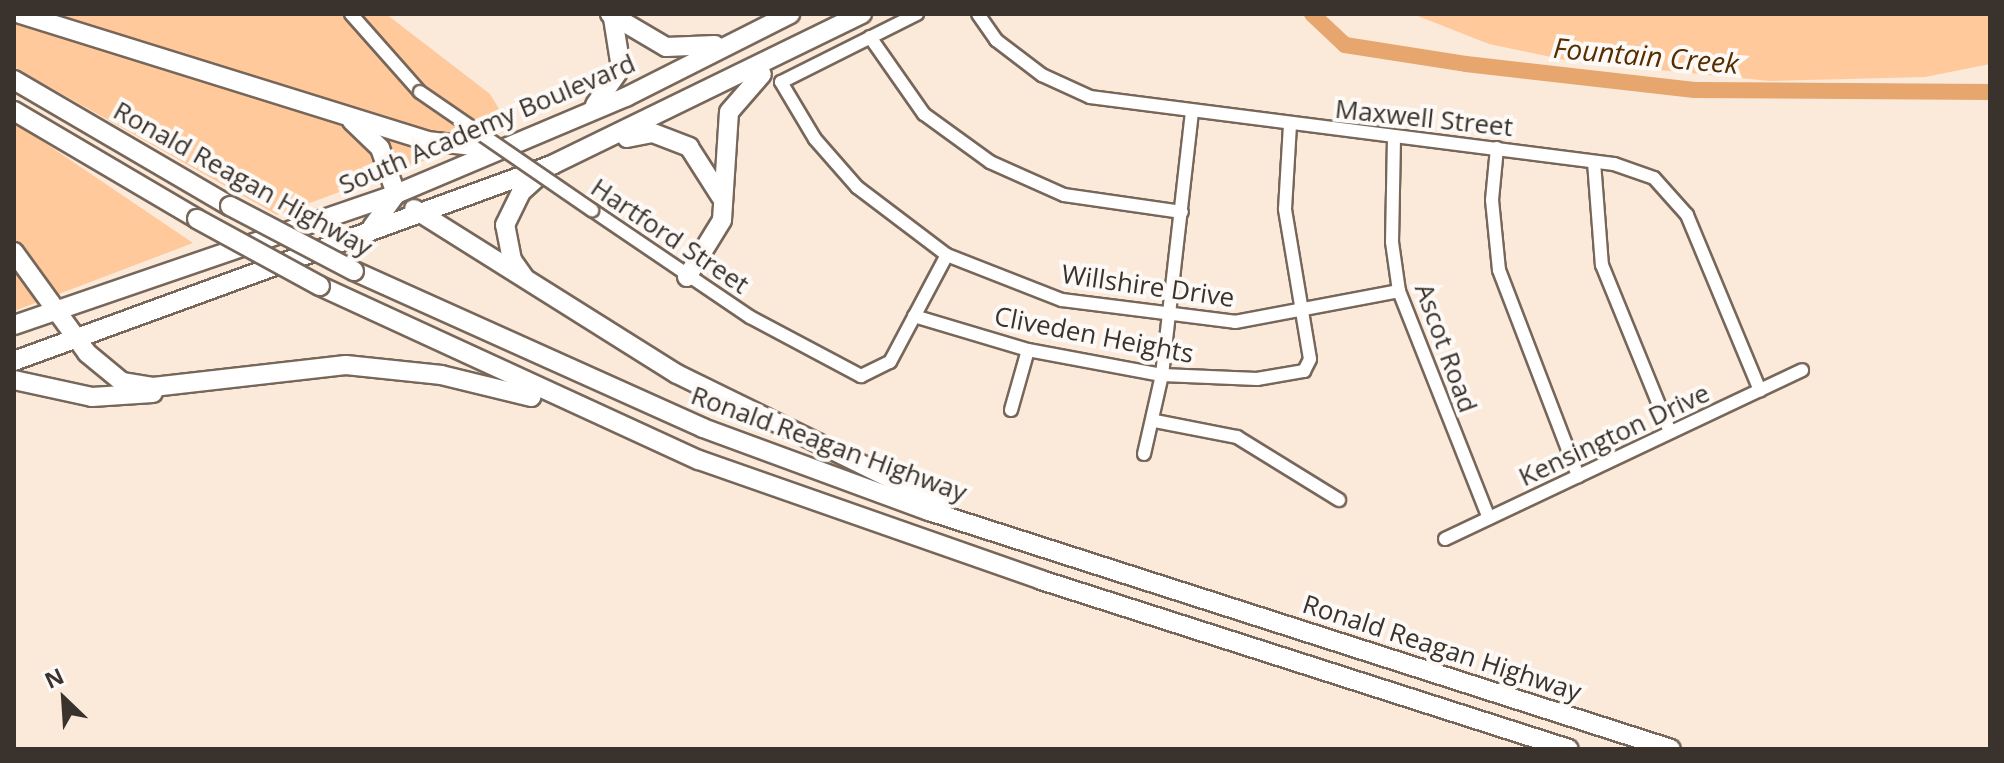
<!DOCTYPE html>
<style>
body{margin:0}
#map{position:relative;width:2004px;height:763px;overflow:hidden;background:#fbe9d9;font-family:"Open Sans",sans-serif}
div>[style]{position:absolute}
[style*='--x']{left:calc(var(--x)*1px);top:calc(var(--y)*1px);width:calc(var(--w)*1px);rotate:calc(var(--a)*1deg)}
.green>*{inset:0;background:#ffc99b}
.river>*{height:16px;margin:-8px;padding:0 8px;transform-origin:8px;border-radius:8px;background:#e6a66e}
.roads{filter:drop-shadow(2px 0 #77675a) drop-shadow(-2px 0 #77675a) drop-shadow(0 2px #77675a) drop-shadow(0 -2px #77675a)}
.minor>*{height:12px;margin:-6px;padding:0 6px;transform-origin:6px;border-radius:6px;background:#fff}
.highway>*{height:18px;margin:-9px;padding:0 9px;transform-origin:9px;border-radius:9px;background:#fff}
.bridges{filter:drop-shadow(2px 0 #77675a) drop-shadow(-2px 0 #77675a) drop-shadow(0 2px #77675a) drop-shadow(0 -2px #77675a)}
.minor-bridge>*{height:12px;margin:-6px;padding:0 6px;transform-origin:6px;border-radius:6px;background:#fff}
.highway-bridge>*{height:18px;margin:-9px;padding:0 9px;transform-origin:9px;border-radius:9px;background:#fff}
span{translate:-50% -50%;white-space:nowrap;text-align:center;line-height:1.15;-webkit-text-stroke:8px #fdf9f6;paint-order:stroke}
.street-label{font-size:26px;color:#3a332d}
.water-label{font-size:28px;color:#552d00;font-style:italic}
.frame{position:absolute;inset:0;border:16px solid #3a332d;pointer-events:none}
.north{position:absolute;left:24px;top:659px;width:80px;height:80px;-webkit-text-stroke:6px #fdf9f6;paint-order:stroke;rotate:335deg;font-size:22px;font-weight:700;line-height:32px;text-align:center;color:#3a332d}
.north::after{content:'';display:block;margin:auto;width:28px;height:36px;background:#3a332d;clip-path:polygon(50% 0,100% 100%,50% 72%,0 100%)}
</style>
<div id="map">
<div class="green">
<i style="clip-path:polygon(14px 14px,386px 14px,490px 94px,511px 129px,277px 215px,14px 67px)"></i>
<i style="clip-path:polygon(1413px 14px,1990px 14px,1990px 64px,1925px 77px,1770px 81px,1570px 61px,1489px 44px)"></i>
<i style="clip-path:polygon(14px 122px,193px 243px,14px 311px)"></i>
</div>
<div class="river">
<i style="--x:1312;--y:14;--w:45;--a:43.2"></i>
<i style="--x:1345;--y:45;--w:122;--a:8.9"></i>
<i style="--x:1466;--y:64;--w:230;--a:6.5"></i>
<i style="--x:1695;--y:90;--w:295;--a:0.4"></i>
</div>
<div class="roads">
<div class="minor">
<i style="--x:351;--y:14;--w:104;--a:48.5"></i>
<i style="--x:917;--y:14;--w:152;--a:153.4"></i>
<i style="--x:781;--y:82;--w:66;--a:59.2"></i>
<i style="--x:815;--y:139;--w:64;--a:48.8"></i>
<i style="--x:857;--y:187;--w:113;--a:37.1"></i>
<i style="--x:947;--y:255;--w:123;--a:21.4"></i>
<i style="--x:1062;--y:300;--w:174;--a:7.2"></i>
<i style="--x:1235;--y:322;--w:167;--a:-10.7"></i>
<i style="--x:978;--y:14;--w:32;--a:55"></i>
<i style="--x:996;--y:40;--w:58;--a:37.3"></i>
<i style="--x:1042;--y:75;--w:53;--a:24.6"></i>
<i style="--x:1090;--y:97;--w:528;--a:7.29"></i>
<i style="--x:1614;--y:164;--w:42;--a:19.3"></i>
<i style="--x:1654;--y:178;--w:50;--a:48.3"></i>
<i style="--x:1687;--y:215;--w:190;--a:67.4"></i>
<i style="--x:870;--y:37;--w:94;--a:55"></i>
<i style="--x:924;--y:114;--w:82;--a:36"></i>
<i style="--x:990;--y:162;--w:81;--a:24"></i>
<i style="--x:1064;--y:195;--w:119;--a:8.2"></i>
<i style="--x:1394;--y:138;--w:104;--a:91.1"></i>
<i style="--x:1392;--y:242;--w:49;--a:81.9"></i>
<i style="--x:1399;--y:291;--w:244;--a:68.4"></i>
<i style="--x:1497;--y:148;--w:52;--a:95.5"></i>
<i style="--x:1492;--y:200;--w:70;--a:84.3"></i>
<i style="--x:1499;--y:270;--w:221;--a:69"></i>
<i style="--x:1594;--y:162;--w:103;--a:85.6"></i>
<i style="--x:1602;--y:265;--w:180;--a:67.8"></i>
<i style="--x:592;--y:210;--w:191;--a:34.1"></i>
<i style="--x:750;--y:317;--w:126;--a:28"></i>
<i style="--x:861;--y:376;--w:32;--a:-26"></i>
<i style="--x:890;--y:362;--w:121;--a:-62"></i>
<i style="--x:914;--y:316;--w:119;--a:16.6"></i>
<i style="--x:1028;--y:350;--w:136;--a:10.6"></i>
<i style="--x:1162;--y:375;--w:95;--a:2.4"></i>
<i style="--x:1257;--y:379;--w:48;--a:-9.7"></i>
<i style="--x:1304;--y:371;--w:13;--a:-63"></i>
<i style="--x:1310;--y:359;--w:152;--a:-99.5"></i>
<i style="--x:1285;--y:209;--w:84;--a:-86.6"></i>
<i style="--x:1011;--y:410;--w:62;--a:-74.2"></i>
<i style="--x:1155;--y:421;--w:84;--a:11"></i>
<i style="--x:1237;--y:437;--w:120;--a:31.7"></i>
<i style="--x:1144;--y:454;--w:81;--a:-77.2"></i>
<i style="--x:1162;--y:375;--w:266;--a:-83.5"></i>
<i style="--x:1445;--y:539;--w:395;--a:-25.3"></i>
</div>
<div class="highway">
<i style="--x:20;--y:14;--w:426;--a:17.3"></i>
<i style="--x:427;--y:141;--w:63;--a:6.3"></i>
<i style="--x:610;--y:14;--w:65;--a:30.5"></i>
<i style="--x:666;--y:47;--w:49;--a:-2.3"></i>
<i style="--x:14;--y:80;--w:250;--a:30.3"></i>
<i style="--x:595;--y:105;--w:45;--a:-54.9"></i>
<i style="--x:621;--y:68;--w:51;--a:-99.1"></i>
<i style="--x:14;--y:111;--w:212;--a:30.5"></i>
<i style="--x:352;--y:121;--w:39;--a:44"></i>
<i style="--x:380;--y:148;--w:49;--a:70.8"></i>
<i style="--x:396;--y:194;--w:41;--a:126"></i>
<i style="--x:627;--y:138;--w:26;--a:-11"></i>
<i style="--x:653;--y:133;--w:39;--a:21"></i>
<i style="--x:689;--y:147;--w:59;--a:57.4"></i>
<i style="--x:414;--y:209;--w:310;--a:32.1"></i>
<i style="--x:677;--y:374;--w:295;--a:26.1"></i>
<i style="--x:14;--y:252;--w:125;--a:54.1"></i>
<i style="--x:87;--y:353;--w:45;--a:39.6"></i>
<i style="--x:122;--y:382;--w:31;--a:9"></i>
<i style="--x:153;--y:387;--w:194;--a:-6.5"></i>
<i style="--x:346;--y:365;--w:96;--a:6"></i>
<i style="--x:441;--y:375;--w:93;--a:13.7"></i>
<i style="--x:354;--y:271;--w:383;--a:24.2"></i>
<i style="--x:703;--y:428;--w:241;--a:20.2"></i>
<i style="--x:929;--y:511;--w:779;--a:17.78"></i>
<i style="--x:524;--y:277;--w:21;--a:-125"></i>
<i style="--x:512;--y:260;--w:36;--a:-101"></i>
<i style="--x:505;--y:225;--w:37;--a:-64"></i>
<i style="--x:521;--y:192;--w:28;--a:-42"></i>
<i style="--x:687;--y:277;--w:67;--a:-58.4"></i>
<i style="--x:722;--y:220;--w:108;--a:-86.3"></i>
<i style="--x:729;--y:112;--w:50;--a:-49"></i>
<i style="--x:320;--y:286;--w:417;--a:24.7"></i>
<i style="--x:699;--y:460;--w:362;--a:19.3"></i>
<i style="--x:1041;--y:580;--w:554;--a:17.75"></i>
<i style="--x:14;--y:325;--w:404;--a:-18.9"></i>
<i style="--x:396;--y:194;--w:250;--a:-22.9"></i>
<i style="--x:626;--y:97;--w:184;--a:-26.8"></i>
<i style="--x:14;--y:361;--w:573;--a:-20.02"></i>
<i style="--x:552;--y:165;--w:345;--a:-26"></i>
<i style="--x:14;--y:380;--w:80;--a:12.3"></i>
<i style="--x:92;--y:397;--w:61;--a:-3.8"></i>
</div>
</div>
<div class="bridges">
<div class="minor-bridge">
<i style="--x:420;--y:92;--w:209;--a:34.5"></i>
</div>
<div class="highway-bridge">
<i style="--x:230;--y:206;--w:140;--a:27.7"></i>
<i style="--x:197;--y:219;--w:140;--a:28.6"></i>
</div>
</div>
<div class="street-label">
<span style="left:1424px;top:118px;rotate:6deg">Maxwell Street</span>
<span style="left:487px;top:124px;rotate:-23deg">South Academy Boulevard</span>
<span style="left:243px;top:179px;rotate:29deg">Ronald Reagan Highway</span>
<span style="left:670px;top:236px;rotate:34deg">Hartford Street</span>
<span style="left:1148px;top:286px;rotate:8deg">Willshire Drive</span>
<span style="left:1094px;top:335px;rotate:11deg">Cliveden Heights</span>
<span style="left:1446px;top:348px;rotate:70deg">Ascot Road</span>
<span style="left:1614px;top:435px;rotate:-25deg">Kensington Drive</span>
<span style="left:829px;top:444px;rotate:20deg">Ronald Reagan Highway</span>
<span style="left:1442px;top:648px;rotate:18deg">Ronald Reagan Highway</span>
</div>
<div class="water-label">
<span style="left:1646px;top:55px;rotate:5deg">Fountain Creek</span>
</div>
<div class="frame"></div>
<div class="north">N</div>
</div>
